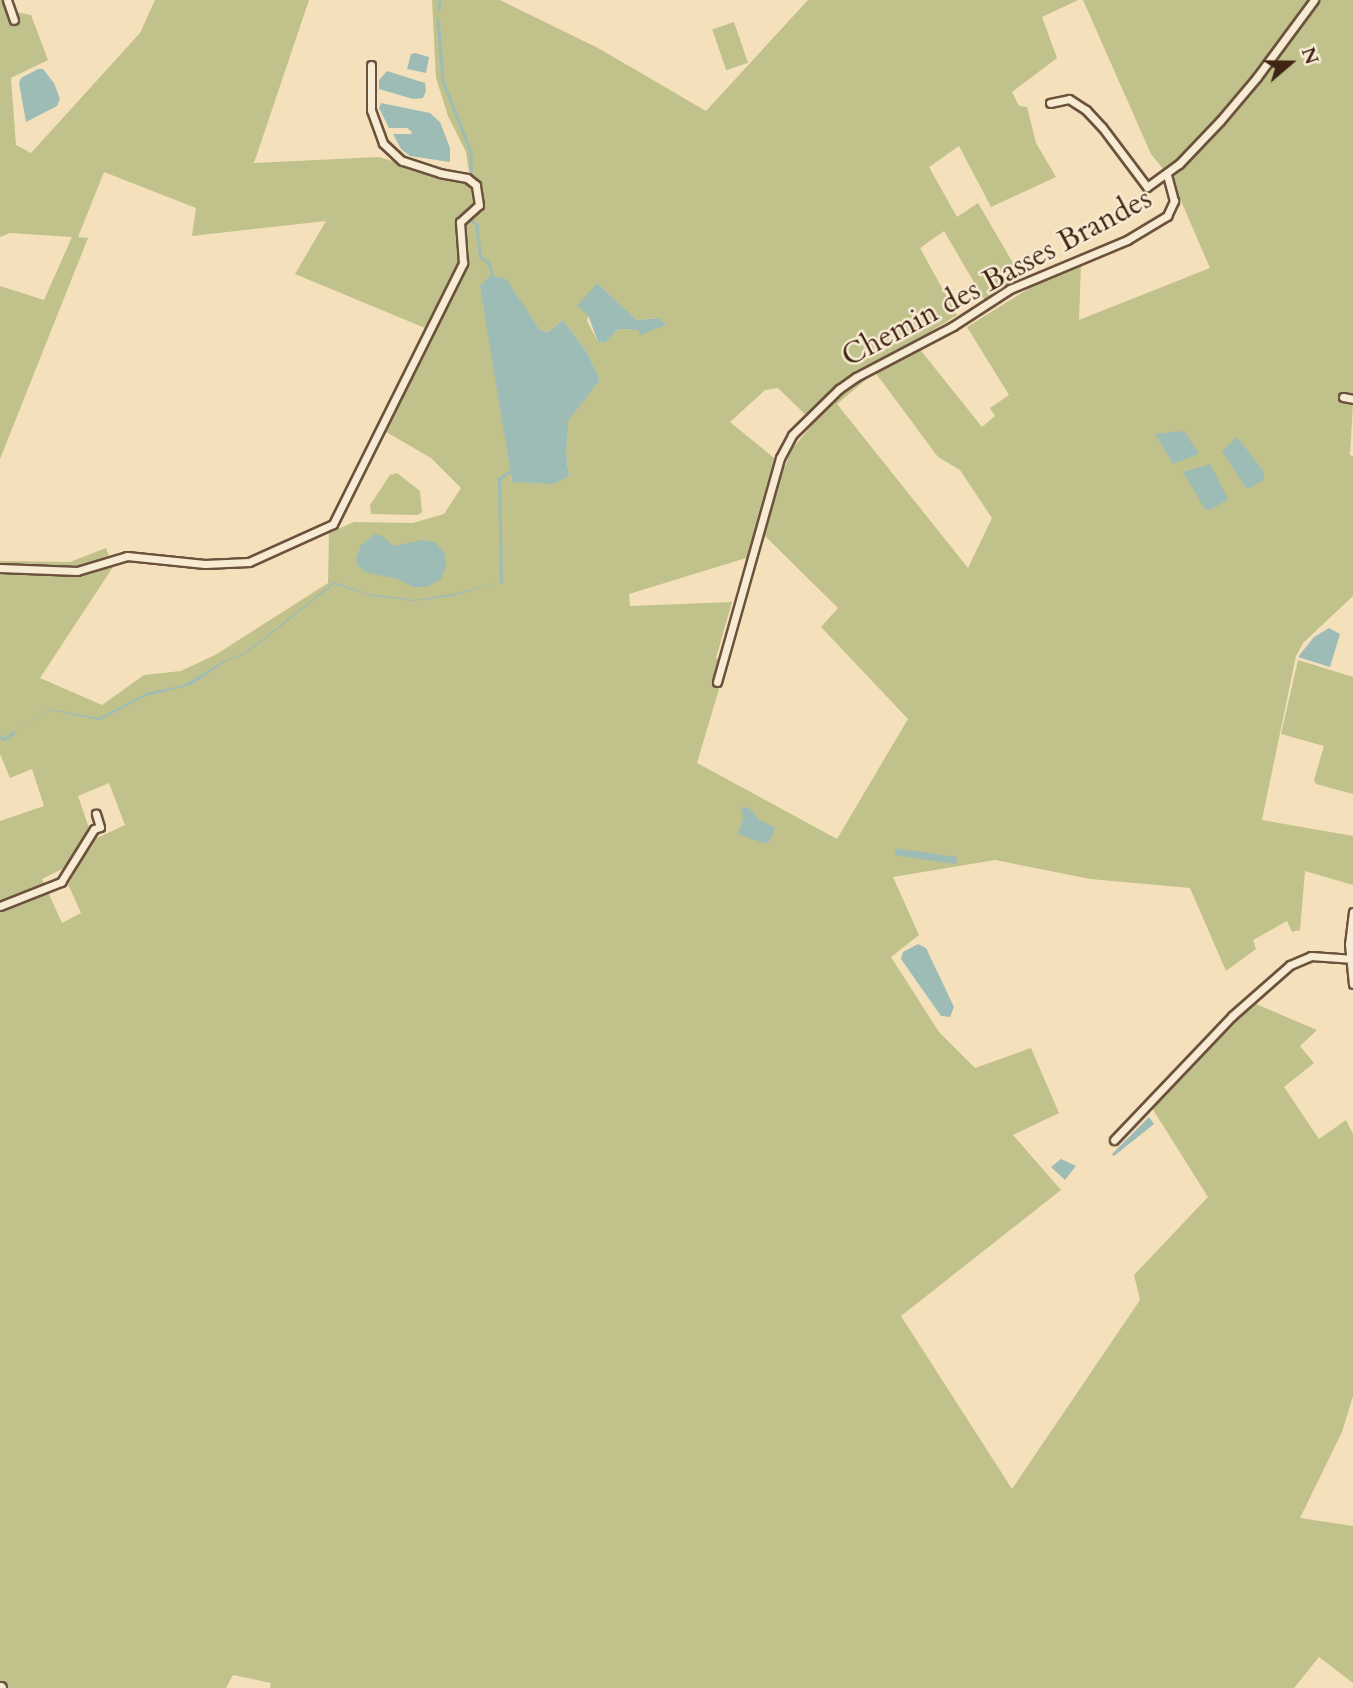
<!DOCTYPE html>
<style>
body{margin:0}
#map{position:relative;width:1353px;height:1688px;overflow:hidden;background:#f4e0bb;font-family:Cardo,serif}
div>[style]{position:absolute}
[style*='--x']{left:calc(var(--x)*1px);top:calc(var(--y)*1px);width:calc(var(--w)*1px);rotate:calc(var(--a)*1deg)}
.green>*{inset:0;background:#c1c18c;transform-origin:0 0}
.water>*{inset:0;background:#9dbcb6;transform-origin:0 0}
.stream>*{height:2.5px;margin:-1.25px;padding:0 1.25px;transform-origin:1.25px;border-radius:1.25px;background:#9dbcb6}
.roads{filter:drop-shadow(2px 0 #6c523d) drop-shadow(-2px 0 #6c523d) drop-shadow(0 2px #6c523d) drop-shadow(0 -2px #6c523d)}
.minor>*{height:7px;margin:-3.5px;padding:0 3.5px;transform-origin:3.5px;border-radius:3.5px;background:#f8ebd3}
.secondary>*{height:10px;margin:-5px;padding:0 5px;transform-origin:5px;border-radius:5px;background:#f8ebd3}
span{translate:-50% -50%;white-space:nowrap;text-align:center;line-height:1.15;-webkit-text-stroke:5px #f8ebd3;paint-order:stroke}
.street-label{font-size:30px;color:#3f2313}
.north{position:absolute;left:1255px;top:28px;width:70px;height:70px;-webkit-text-stroke:5px #f8ebd3;paint-order:stroke;rotate:70deg;font-size:19px;font-weight:700;line-height:28px;text-align:center;color:#3f2313}
.north::after{content:'';display:block;margin:auto;width:24px;height:32px;background:#3f2313;clip-path:polygon(50% 0,100% 100%,50% 72%,0 100%)}
</style>
<div id="map">
<div class="green">
<i style="clip-path:polygon(evenodd,0 0,5px 0,10px 11px,31px 15px,48px 60px,11px 78px,16px 145px,31px 153px,140px 33px,155px 0,309px 0,254px 163px,379px 157px,463px 182px,470px 179px,466px 152px,448px 116px,436px 78px,432px 0,500px 0,598px 48px,706px 111px,808px 0,1078px 0,1042px 17px,1057px 58px,1012px 92px,1019px 106px,1027px 107px,1036px 143px,1056px 177px,991px 207px,959px 146px,929px 167px,957px 217px,978px 203px,1020px 275px,985px 301px,944px 231px,920px 248px,957px 315px,914px 342px,982px 427px,995px 416px,990px 408px,1009px 395px,967px 327px,1036px 284px,1081px 264px,1079px 320px,1210px 268px,1172px 180px,1151px 154px,1083px 0,1353px 0,1353px 404px,1350px 455px,1353px 456px,1353px 596px,1303px 643px,1296px 656px,1262px 820px,1353px 836px,1353px 885px,1305px 871px,1300px 930px,1292px 932px,1287px 921px,1253px 940px,1256px 949px,1226px 971px,1190px 888px,1090px 879px,995px 860px,893px 877px,919px 935px,891px 957px,939px 1032px,975px 1068px,1031px 1048px,1059px 1113px,1013px 1135px,1061px 1190px,901px 1316px,1012px 1489px,1140px 1300px,1134px 1275px,1208px 1197px,1147px 1100px,1242px 1001px,1247px 1010px,1256px 1004px,1317px 1030px,1300px 1046px,1314px 1063px,1284px 1087px,1319px 1139px,1346px 1120px,1353px 1134px,1353px 1396px,1342px 1432px,1300px 1518px,1353px 1526px,1353px 1683px,1319px 1657px,1294px 1688px,270px 1688px,271px 1683px,233px 1675px,226px 1688px,0 1688px,0 821px,44px 806px,32px 769px,10px 778px,0 754px,0 561px,70px 562px,106px 548px,113px 567px,40px 678px,102px 705px,144px 675px,181px 671px,215px 655px,328px 583px,329px 533px,354px 522px,413px 523px,444px 514px,461px 488px,431px 458px,376px 426px,425px 328px,295px 274px,326px 221px,192px 236px,196px 208px,104px 172px,78px 237px,88px 238px,0 459px,0 286px,44px 300px,72px 237px,10px 233px,0 237px,0 0,597px 283px,637px 320px,659px 318px,640px 334px,639px 330px,618px 329px,605px 343px,598px 342px,587px 321px,597px 283px,0 0,481px 286px,525px 309px,540px 330px,548px 332px,563px 320px,587px 352px,600px 380px,567px 421px,566px 455px,569px 476px,512px 482px,481px 286px,0 0,875px 372px,938px 457px,960px 470px,992px 518px,968px 568px,837px 404px,875px 372px,0 0,778px 388px,814px 423px,791px 450px,785px 467px,730px 422px,765px 390px,778px 388px,0 0,765px 536px,838px 608px,821px 627px,908px 719px,837px 839px,697px 763px,727px 662px,716px 658px,732px 602px,630px 606px,629px 594px,746px 558px,758px 559px,765px 536px,0 0,109px 783px,125px 825px,95px 839px,68px 884px,81px 913px,62px 923px,42px 879px,64px 868px,89px 828px,78px 796px,109px 783px)"></i>
<i style="left:734px;top:22px;width:43px;height:23px;rotate:71deg"></i>
<i style="clip-path:polygon(397px 473px,420px 491px,422px 512px,418px 515px,371px 514px,370px 505px,390px 475px)"></i>
<i style="clip-path:polygon(1298px 660px,1353px 677px,1353px 794px,1316px 784px,1314px 780px,1324px 746px,1281px 734px)"></i>
</div>
<div class="water">
<i style="clip-path:polygon(415px 53px,429px 57px,426px 73px,407px 69px,411px 54px)"></i>
<i style="clip-path:polygon(38px 69px,43px 69px,54px 83px,60px 99px,57px 106px,26px 122px,19px 83px,21px 78px)"></i>
<i style="clip-path:polygon(387px 71px,425px 83px,426px 91px,423px 98px,413px 99px,379px 89px,379px 80px)"></i>
<i style="clip-path:polygon(381px 103px,430px 113px,440px 122px,450px 148px,450px 162px,410px 156px,401px 149px,393px 134px,411px 134px,412px 132px,407px 128px,389px 128px,379px 108px)"></i>
<i style="clip-path:polygon(490px 276px,506px 279px,540px 330px,548px 332px,563px 320px,587px 352px,600px 380px,568px 421px,566px 455px,569px 476px,554px 484px,512px 482px,480px 286px)"></i>
<i style="clip-path:polygon(597px 283px,637px 320px,659px 318px,666px 325px,640px 335px,638px 330px,618px 329px,605px 343px,598px 342px,588px 315px,577px 306px)"></i>
<i style="clip-path:polygon(1184px 431px,1199px 454px,1173px 464px,1155px 434px)"></i>
<i style="clip-path:polygon(1237px 437px,1264px 472px,1264px 480px,1250px 488px,1246px 488px,1222px 451px)"></i>
<i style="clip-path:polygon(1210px 464px,1228px 499px,1210px 510px,1205px 509px,1183px 472px)"></i>
<i style="clip-path:polygon(375px 534px,383px 536px,393px 546px,423px 540px,435px 542px,445px 554px,446px 565px,441px 579px,427px 587px,413px 587px,397px 579px,365px 572px,358px 566px,356px 559px,361px 545px)"></i>
<i style="clip-path:polygon(503px 581px,453px 596px,415px 601px,373px 596px,334px 584px,247px 653px,225px 662px,191px 685px,146px 696px,100px 720px,49px 710px,13px 732px,49px 709px,99px 718px,147px 693px,184px 685px,222px 662px,246px 652px,334px 582px,369px 594px,415px 600px,453px 594px)"></i>
<i style="clip-path:polygon(1329px 628px,1340px 634px,1330px 667px,1298px 657px,1314px 637px)"></i>
<i style="clip-path:polygon(748px 807px,760px 820px,775px 828px,769px 842px,763px 843px,738px 834px,743px 818px,741px 808px)"></i>
<i style="left:957px;top:857px;width:7px;height:62px;rotate:98deg"></i>
<i style="clip-path:polygon(918px 944px,926px 948px,954px 1007px,950px 1017px,941px 1016px,901px 959px,903px 952px)"></i>
<i style="clip-path:polygon(1149px 1117px,1154px 1124px,1114px 1156px,1112px 1154px)"></i>
<i style="clip-path:polygon(1061px 1159px,1076px 1166px,1065px 1180px,1051px 1167px)"></i>
</div>
<div class="stream">
<i style="--x:438;--y:10;--w:10;--a:-79"></i>
<i style="--x:438;--y:19;--w:62;--a:85.4"></i>
<i style="--x:443;--y:81;--w:76;--a:68.5"></i>
<i style="--x:471;--y:152;--w:24;--a:90"></i>
<i style="--x:470;--y:219;--w:9;--a:41"></i>
<i style="--x:477;--y:225;--w:31;--a:84"></i>
<i style="--x:480;--y:256;--w:11;--a:38"></i>
<i style="--x:489;--y:263;--w:17;--a:73"></i>
<i style="--x:501;--y:582;--w:103;--a:-91.1"></i>
<i style="--x:499;--y:479;--w:16;--a:-35"></i>
<i style="--x:0;--y:737;--w:5;--a:22"></i>
<i style="--x:5;--y:739;--w:11;--a:-38"></i>
</div>
<div class="roads">
<div class="minor">
<i style="--x:7;--y:0;--w:21;--a:71"></i>
<i style="--x:1050;--y:103;--w:19;--a:-12"></i>
<i style="--x:1069;--y:99;--w:20;--a:33"></i>
<i style="--x:1086;--y:110;--w:23;--a:47"></i>
<i style="--x:1102;--y:127;--w:75;--a:53.1"></i>
<i style="--x:1147;--y:187;--w:39;--a:-36"></i>
<i style="--x:1179;--y:164;--w:59;--a:-46.4"></i>
<i style="--x:1220;--y:121;--w:57;--a:-49.9"></i>
<i style="--x:1257;--y:77;--w:96;--a:-53.5"></i>
<i style="--x:1343;--y:397;--w:10;--a:11"></i>
<i style="--x:0;--y:568;--w:77;--a:2.2"></i>
<i style="--x:77;--y:571;--w:52;--a:-16.7"></i>
<i style="--x:127;--y:556;--w:78;--a:5.9"></i>
<i style="--x:205;--y:564;--w:44;--a:-2.6"></i>
<i style="--x:249;--y:562;--w:92;--a:-24.3"></i>
<i style="--x:333;--y:524;--w:292;--a:-63.5"></i>
<i style="--x:463;--y:263;--w:41;--a:-94.2"></i>
<i style="--x:460;--y:222;--w:25;--a:-42"></i>
<i style="--x:479;--y:205;--w:20;--a:-99"></i>
<i style="--x:476;--y:185;--w:11;--a:-142"></i>
<i style="--x:467;--y:178;--w:27;--a:-170"></i>
<i style="--x:440;--y:173;--w:40;--a:-162"></i>
<i style="--x:402;--y:161;--w:26;--a:-137"></i>
<i style="--x:383;--y:143;--w:35;--a:-110"></i>
<i style="--x:371;--y:110;--w:45;--a:-90"></i>
<i style="--x:717;--y:682;--w:233;--a:-74.3"></i>
<i style="--x:780;--y:458;--w:26;--a:-62"></i>
<i style="--x:792;--y:435;--w:66;--a:-44.4"></i>
<i style="--x:839;--y:389;--w:21;--a:-35"></i>
<i style="--x:856;--y:377;--w:110;--a:-27.7"></i>
<i style="--x:953;--y:326;--w:68;--a:-33"></i>
<i style="--x:1010;--y:289;--w:127;--a:-22.7"></i>
<i style="--x:1127;--y:240;--w:47;--a:-31"></i>
<i style="--x:1167;--y:216;--w:17;--a:-65"></i>
<i style="--x:1174;--y:201;--w:27;--a:-105"></i>
<i style="--x:0;--y:906;--w:66;--a:-21.5"></i>
<i style="--x:61;--y:882;--w:62;--a:-58.1"></i>
<i style="--x:94;--y:829;--w:6;--a:-18"></i>
<i style="--x:100;--y:827;--w:14;--a:-107"></i>
<i style="--x:1353;--y:912;--w:32;--a:97"></i>
<i style="--x:1349;--y:944;--w:40;--a:84.3"></i>
<i style="--x:1114;--y:1140;--w:171;--a:-46.4"></i>
<i style="--x:1232;--y:1016;--w:77;--a:-41.3"></i>
<i style="--x:1290;--y:965;--w:23;--a:-23"></i>
<i style="--x:1311;--y:956;--w:39;--a:4"></i>
</div>
<div class="secondary">
<i style="--x:0;--y:1688;--w:1;--a:0"></i>
</div>
</div>
<div class="street-label">
<span style="left:997px;top:278px;rotate:-28deg">Chemin des Basses Brandes</span>
</div>
<div class="north">N</div>
</div>
